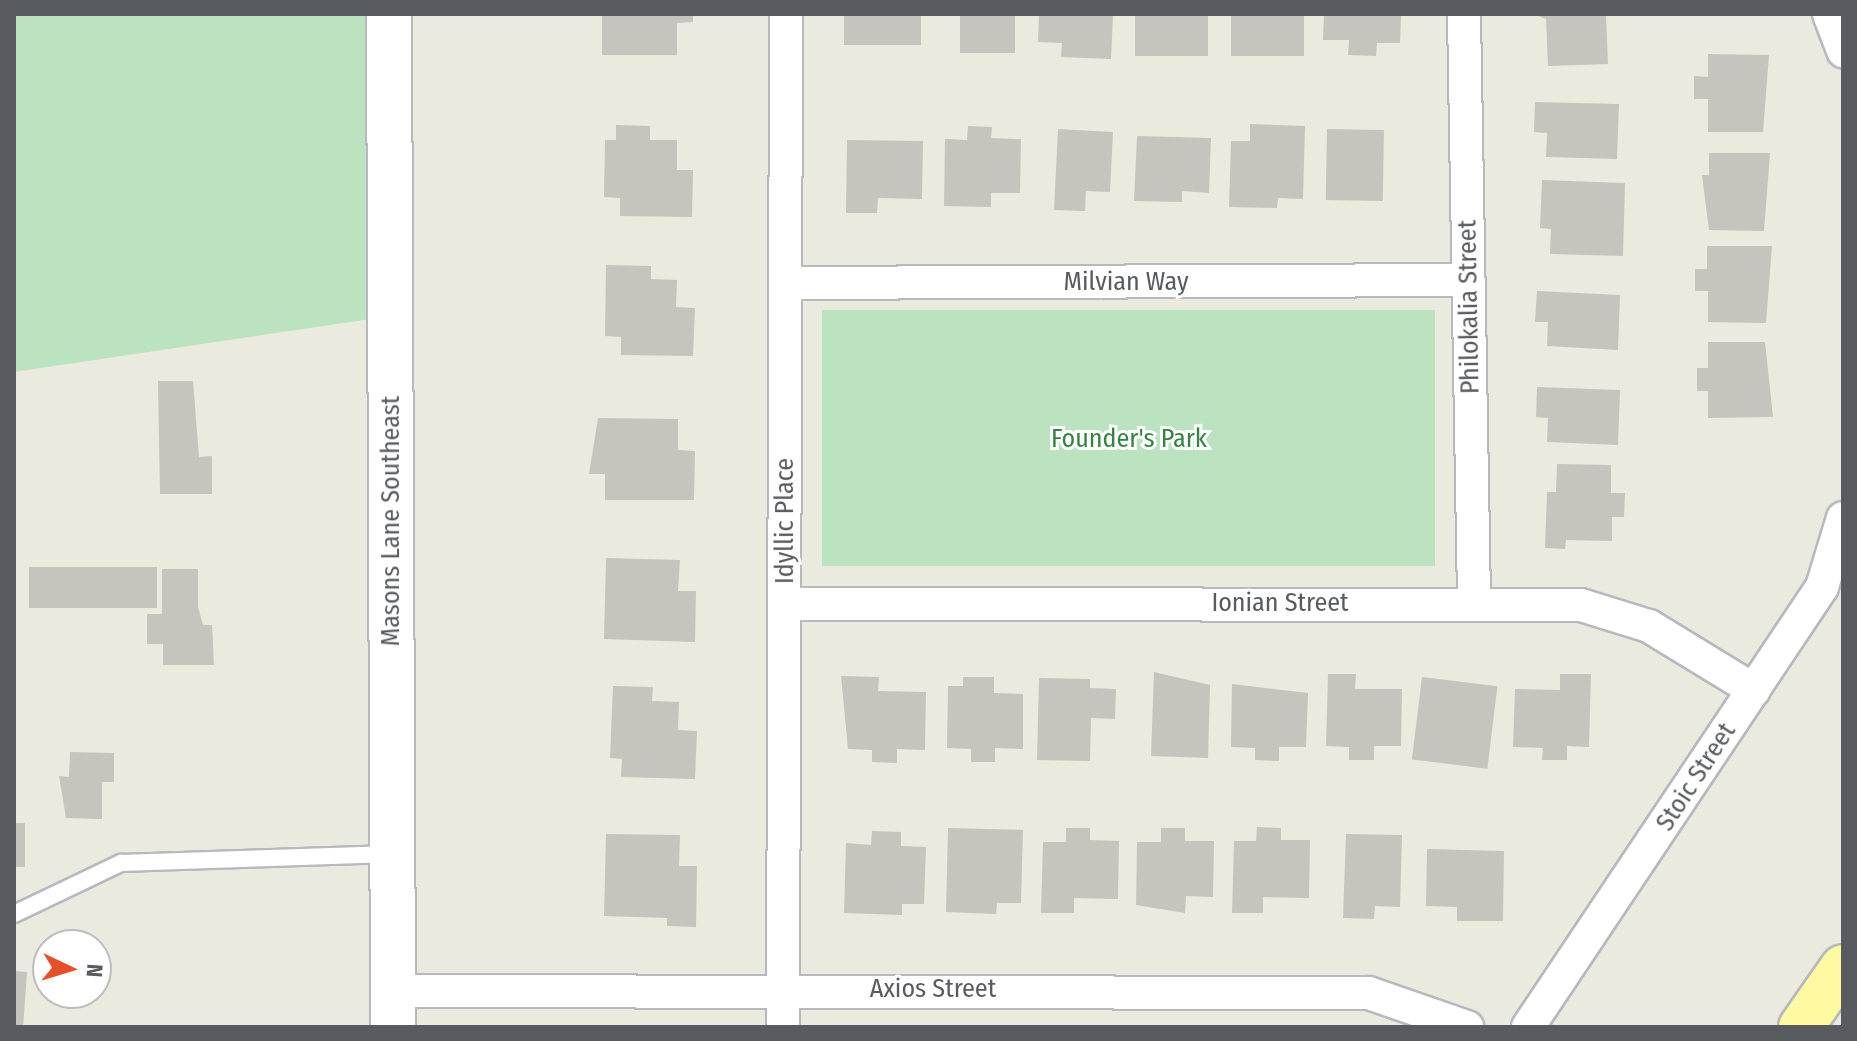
<!DOCTYPE html>
<style>
body{margin:0}
#map{position:relative;width:1857px;height:1041px;overflow:hidden;background:#ebeadf;font-family:"Fira Sans Condensed",sans-serif}
div>[style]{position:absolute}
[style*='--x']{left:calc(var(--x)*1px);top:calc(var(--y)*1px);width:calc(var(--w)*1px);rotate:calc(var(--a)*1deg)}
.green>*{inset:0;background:#bbe3c0;transform-origin:0 0}
.building>*{inset:0;background:#c6c4bc;transform-origin:0 0}
.roads{filter:drop-shadow(2px 0 #b7b9be) drop-shadow(-2px 0 #b7b9be) drop-shadow(0 2px #b7b9be) drop-shadow(0 -2px #b7b9be)}
.lane>*{height:16px;margin:-8px;padding:0 8px;transform-origin:8px;border-radius:8px;background:#fff}
.street>*{height:32px;margin:-16px;padding:0 16px;transform-origin:16px;border-radius:16px;background:#fff}
.secondary>*{height:44px;margin:-22px;padding:0 22px;transform-origin:22px;border-radius:22px;background:#fff}
.primary>*{height:44px;margin:-22px;padding:0 22px;transform-origin:22px;border-radius:22px;background:#fefaa1}
span{translate:-50% -50%;white-space:nowrap;text-align:center;line-height:1.15;-webkit-text-stroke:6px #fff;paint-order:stroke}
.street-label{font-size:26px;color:#585b60}
.park-label{font-size:26px;color:#358342}
.frame{position:absolute;inset:0;border:16px solid #585b60;pointer-events:none}
.north{position:absolute;left:32px;top:929px;width:80px;height:80px;box-sizing:border-box;background:#fff;border:2px solid #bcbdbf;border-radius:50%;rotate:94deg;font-size:22px;font-weight:700;line-height:32px;text-align:center;color:#585b60}
.north::after{content:'';display:block;margin:auto;width:28px;height:36px;background:#e74f2a;clip-path:polygon(50% 0,100% 100%,50% 72%,0 100%)}
</style>
<div id="map">
<div class="green">
<i style="clip-path:polygon(14px 14px,388px 14px,391px 316px,14px 372px)"></i>
<i style="left:1435px;top:310px;width:256px;height:613px;rotate:90deg"></i>
</div>
<div class="building">
<i style="clip-path:polygon(602px 14px,693px 14px,693px 22px,677px 23px,677px 55px,602px 55px)"></i>
<i style="left:844px;top:14px;width:77px;height:31px"></i>
<i style="left:960px;top:14px;width:55px;height:39px"></i>
<i style="clip-path:polygon(1039px 14px,1113px 14px,1111px 59px,1061px 57px,1062px 43px,1038px 42px)"></i>
<i style="left:1135px;top:14px;width:73px;height:42px"></i>
<i style="left:1231px;top:14px;width:73px;height:42px"></i>
<i style="clip-path:polygon(1324px 14px,1401px 14px,1400px 43px,1377px 43px,1376px 56px,1348px 55px,1349px 40px,1323px 40px)"></i>
<i style="clip-path:polygon(1533px 14px,1606px 14px,1608px 64px,1548px 66px,1546px 19px)"></i>
<i style="clip-path:polygon(1708px 54px,1769px 55px,1763px 132px,1708px 132px,1708px 99px,1694px 99px,1694px 76px,1708px 77px)"></i>
<i style="clip-path:polygon(1535px 102px,1619px 104px,1617px 159px,1546px 157px,1547px 133px,1534px 132px)"></i>
<i style="clip-path:polygon(1250px 124px,1305px 126px,1303px 199px,1278px 198px,1277px 208px,1229px 207px,1231px 141px,1250px 141px)"></i>
<i style="clip-path:polygon(616px 125px,650px 126px,650px 140px,677px 140px,677px 170px,693px 170px,692px 217px,620px 216px,620px 198px,604px 197px,605px 140px,616px 140px)"></i>
<i style="clip-path:polygon(968px 126px,992px 127px,991px 138px,1021px 139px,1020px 193px,991px 193px,991px 207px,944px 206px,945px 139px,967px 140px)"></i>
<i style="clip-path:polygon(1058px 129px,1113px 132px,1110px 192px,1086px 191px,1085px 211px,1054px 210px)"></i>
<i style="left:1327px;top:129px;width:57px;height:71px;rotate:1deg"></i>
<i style="clip-path:polygon(1137px 136px,1211px 138px,1209px 193px,1182px 191px,1182px 202px,1134px 201px)"></i>
<i style="clip-path:polygon(847px 140px,923px 141px,922px 199px,878px 198px,877px 213px,846px 213px)"></i>
<i style="clip-path:polygon(1709px 153px,1770px 153px,1764px 231px,1709px 230px,1702px 175px,1709px 175px)"></i>
<i style="clip-path:polygon(1542px 180px,1625px 183px,1623px 256px,1550px 254px,1551px 229px,1540px 228px)"></i>
<i style="clip-path:polygon(1707px 246px,1772px 246px,1766px 323px,1708px 322px,1708px 291px,1695px 291px,1695px 269px,1707px 269px)"></i>
<i style="clip-path:polygon(606px 265px,651px 266px,651px 279px,677px 280px,676px 307px,695px 308px,693px 356px,621px 355px,621px 337px,605px 336px)"></i>
<i style="clip-path:polygon(1537px 291px,1620px 295px,1618px 350px,1547px 346px,1548px 322px,1535px 322px)"></i>
<i style="clip-path:polygon(1708px 342px,1765px 342px,1773px 417px,1708px 418px,1708px 391px,1697px 391px,1697px 368px,1708px 368px)"></i>
<i style="clip-path:polygon(158px 381px,193px 381px,199px 457px,212px 456px,212px 494px,160px 494px)"></i>
<i style="clip-path:polygon(1537px 387px,1620px 390px,1618px 445px,1547px 442px,1548px 418px,1536px 417px)"></i>
<i style="clip-path:polygon(598px 418px,678px 419px,678px 450px,695px 451px,694px 500px,605px 500px,605px 474px,589px 474px)"></i>
<i style="clip-path:polygon(1557px 464px,1611px 465px,1611px 493px,1625px 493px,1624px 517px,1612px 517px,1612px 541px,1566px 540px,1565px 549px,1545px 548px,1547px 492px,1556px 492px)"></i>
<i style="clip-path:polygon(606px 558px,680px 560px,678px 591px,696px 591px,695px 642px,604px 639px)"></i>
<i style="left:157px;top:567px;width:41px;height:128px;rotate:90deg"></i>
<i style="clip-path:polygon(162px 569px,198px 569px,198px 607px,203px 625px,212px 625px,214px 665px,163px 665px,163px 644px,147px 644px,147px 614px,162px 614px)"></i>
<i style="clip-path:polygon(1154px 672px,1210px 685px,1208px 758px,1151px 756px)"></i>
<i style="clip-path:polygon(1328px 674px,1356px 674px,1355px 689px,1402px 689px,1401px 746px,1374px 746px,1374px 760px,1349px 760px,1349px 747px,1326px 746px)"></i>
<i style="clip-path:polygon(1560px 674px,1591px 674px,1589px 747px,1567px 746px,1567px 760px,1542px 760px,1543px 748px,1513px 747px,1515px 689px,1560px 690px)"></i>
<i style="clip-path:polygon(841px 676px,879px 677px,878px 691px,926px 692px,925px 750px,897px 749px,897px 763px,872px 762px,872px 750px,848px 749px)"></i>
<i style="clip-path:polygon(963px 677px,994px 677px,994px 693px,1023px 694px,1023px 749px,995px 748px,995px 762px,971px 762px,971px 749px,947px 748px,948px 686px,963px 686px)"></i>
<i style="left:1422px;top:677px;width:76px;height:83px;rotate:7deg"></i>
<i style="clip-path:polygon(1039px 678px,1090px 679px,1090px 688px,1116px 689px,1115px 719px,1091px 718px,1090px 761px,1037px 760px)"></i>
<i style="clip-path:polygon(1232px 684px,1308px 693px,1306px 747px,1279px 747px,1279px 761px,1255px 760px,1255px 748px,1231px 747px)"></i>
<i style="clip-path:polygon(613px 686px,653px 687px,652px 701px,679px 702px,678px 730px,697px 731px,695px 779px,621px 777px,622px 759px,610px 758px)"></i>
<i style="clip-path:polygon(70px 752px,114px 753px,114px 782px,102px 782px,102px 819px,66px 818px,59px 776px,69px 777px)"></i>
<i style="left:14px;top:823px;width:11px;height:44px"></i>
<i style="clip-path:polygon(1257px 827px,1281px 828px,1281px 840px,1310px 840px,1309px 898px,1263px 897px,1263px 913px,1232px 913px,1234px 841px,1256px 841px)"></i>
<i style="clip-path:polygon(948px 828px,1023px 830px,1021px 903px,997px 903px,996px 914px,946px 912px)"></i>
<i style="clip-path:polygon(1066px 828px,1090px 828px,1090px 840px,1119px 841px,1118px 899px,1074px 898px,1074px 913px,1041px 913px,1043px 842px,1066px 842px)"></i>
<i style="clip-path:polygon(1161px 828px,1185px 828px,1185px 841px,1214px 841px,1213px 897px,1186px 896px,1185px 913px,1136px 905px,1137px 842px,1161px 842px)"></i>
<i style="clip-path:polygon(872px 831px,901px 832px,901px 846px,926px 847px,924px 904px,902px 904px,902px 915px,844px 913px,846px 843px,871px 845px)"></i>
<i style="clip-path:polygon(606px 834px,680px 835px,679px 866px,697px 866px,696px 927px,667px 926px,667px 918px,604px 916px)"></i>
<i style="clip-path:polygon(1346px 834px,1402px 835px,1400px 907px,1375px 906px,1374px 919px,1343px 918px)"></i>
<i style="clip-path:polygon(1427px 849px,1504px 851px,1503px 921px,1457px 921px,1457px 907px,1426px 906px)"></i>
<i style="left:14px;top:971px;width:13px;height:56px;rotate:4deg"></i>
</div>
<div class="roads">
<div class="lane">
<i style="--x:14;--y:914;--w:119;--a:-25.5"></i>
<i style="--x:121;--y:863;--w:270;--a:-1.9"></i>
</div>
<div class="street">
<i style="--x:1464;--y:14;--w:586;--a:89.02"></i>
<i style="--x:1829;--y:14;--w:40;--a:69"></i>
<i style="--x:785;--y:283;--w:683;--a:-0.25"></i>
<i style="--x:784;--y:604;--w:797;--a:0.07"></i>
<i style="--x:1581;--y:605;--w:71;--a:17.2"></i>
<i style="--x:1649;--y:626;--w:123;--a:31.4"></i>
<i style="--x:393;--y:991;--w:976;--a:0.12"></i>
<i style="--x:1369;--y:993;--w:104;--a:19.1"></i>
<i style="--x:783;--y:1027;--w:1013;--a:-89.83"></i>
<i style="--x:1528;--y:1027;--w:529;--a:-56.25"></i>
<i style="--x:1822;--y:587;--w:72;--a:-73.1"></i>
</div>
<div class="secondary">
<i style="--x:389;--y:14;--w:1013;--a:89.77"></i>
</div>
<div class="primary">
<i style="--x:1801;--y:1027;--w:73;--a:-55"></i>
</div>
</div>
<div class="street-label">
<span style="left:1126px;top:282px">Milvian Way</span>
<span style="left:1469px;top:307px;rotate:-91deg">Philokalia Street</span>
<span style="left:391px;top:521px;rotate:-90deg">Masons Lane Southeast</span>
<span style="left:785px;top:521px;rotate:-90deg">Idyllic Place</span>
<span style="left:1280px;top:603px">Ionian Street</span>
<span style="left:1696px;top:777px;rotate:-57deg">Stoic Street</span>
<span style="left:933px;top:989px">Axios Street</span>
</div>
<div class="park-label">
<span style="left:1129px;top:439px">Founder's Park</span>
</div>
<div class="frame"></div>
<div class="north">N</div>
</div>
